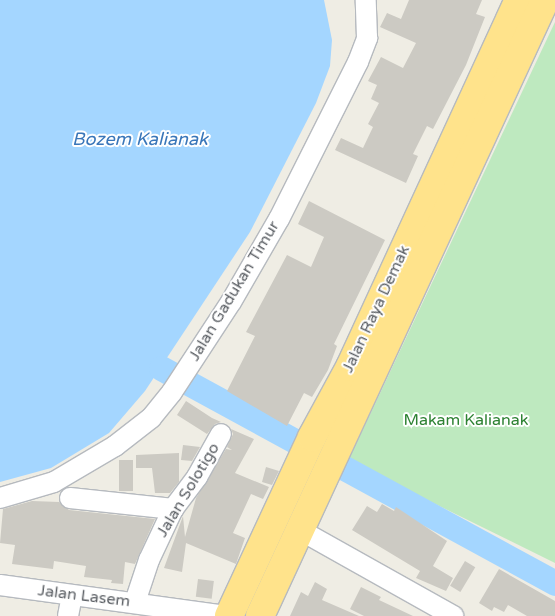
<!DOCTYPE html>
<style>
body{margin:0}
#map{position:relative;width:555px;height:616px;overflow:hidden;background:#efede4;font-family:"Varela Round",sans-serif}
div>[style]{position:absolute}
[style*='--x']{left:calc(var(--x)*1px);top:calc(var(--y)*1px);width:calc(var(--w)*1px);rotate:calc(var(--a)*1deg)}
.green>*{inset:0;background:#bee9bf}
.water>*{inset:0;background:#a4d6ff}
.river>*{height:25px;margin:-12.5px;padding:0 12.5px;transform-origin:12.5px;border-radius:12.5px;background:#a4d6ff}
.building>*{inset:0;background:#cccac3;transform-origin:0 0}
.roads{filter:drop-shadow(1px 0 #b6babf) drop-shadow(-1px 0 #b6babf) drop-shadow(0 1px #b6babf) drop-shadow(0 -1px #b6babf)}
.minor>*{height:20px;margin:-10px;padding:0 10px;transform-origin:10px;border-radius:10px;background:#fff}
.highway>*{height:28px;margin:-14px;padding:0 14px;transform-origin:14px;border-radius:14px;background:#ffe38b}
span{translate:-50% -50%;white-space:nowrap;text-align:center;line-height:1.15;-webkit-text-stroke:4px #fff;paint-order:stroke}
.street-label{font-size:16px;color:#5c6065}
.park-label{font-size:16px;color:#2e8233}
.water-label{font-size:18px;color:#3976b9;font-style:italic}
</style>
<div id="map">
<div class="green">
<i style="clip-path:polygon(555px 22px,555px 563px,348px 461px)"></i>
</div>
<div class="water">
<i style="clip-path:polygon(0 0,324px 0,332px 40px,330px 66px,316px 103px,250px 232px,145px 391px,109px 433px,51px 468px,0 482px)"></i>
</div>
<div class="river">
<i style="--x:161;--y:368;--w:449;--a:28.6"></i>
</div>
<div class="building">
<i style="clip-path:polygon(409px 0,482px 0,476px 14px,485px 17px,466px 65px,433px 129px,427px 126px,413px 154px,418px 156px,406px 183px,335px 150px,341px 138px,363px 148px,373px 127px,368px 124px,379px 103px,371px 99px,377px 85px,368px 81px,381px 57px,403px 68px,416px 43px,380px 27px,387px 13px,401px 19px)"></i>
<i style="clip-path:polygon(309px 201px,385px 240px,334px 344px,337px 346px,328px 370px,312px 397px,304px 393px,287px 426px,227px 391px,255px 336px,246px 332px,287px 255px,311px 267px,324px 237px,298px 224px)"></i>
<i style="clip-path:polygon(186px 401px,212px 418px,221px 422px,215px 424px,207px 434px,177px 415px)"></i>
<i style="clip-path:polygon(231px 429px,254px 439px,235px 473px,269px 487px,263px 499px,251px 494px,233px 533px,245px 538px,236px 564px,186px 543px,182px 572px,164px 568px,183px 516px,185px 537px,196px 498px,226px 449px,232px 450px,227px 447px,233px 434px)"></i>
<i style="clip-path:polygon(183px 445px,200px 447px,192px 461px,181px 460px)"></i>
<i style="clip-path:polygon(179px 453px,179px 482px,170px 493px,155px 493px,152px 468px,136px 468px,136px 455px)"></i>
<i style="left:119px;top:460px;width:14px;height:31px"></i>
<i style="clip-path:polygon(266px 467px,279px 471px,272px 485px,262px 482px)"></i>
<i style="clip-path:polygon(32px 501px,59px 502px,69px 510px,155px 519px,135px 564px,125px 562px,123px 584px,111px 583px,112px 580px,84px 577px,86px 566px,54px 561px,53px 569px,12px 564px,15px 545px,0 543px,3px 509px)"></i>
<i style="clip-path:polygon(382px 504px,394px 511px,396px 507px,447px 541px,433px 566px,453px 578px,446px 591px,416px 578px,420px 571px,352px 530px,367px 506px,377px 512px)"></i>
<i style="left:465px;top:561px;width:12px;height:29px;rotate:31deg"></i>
<i style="clip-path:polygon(499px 569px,555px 601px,555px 616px,527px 616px,508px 605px,504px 612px,494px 607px,492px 611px,479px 603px)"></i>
<i style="left:198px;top:579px;width:16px;height:18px;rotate:7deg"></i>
<i style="clip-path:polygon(315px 582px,327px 589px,322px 600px,359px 616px,290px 616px,301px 592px,308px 596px)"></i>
<i style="clip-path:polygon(361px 587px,381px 597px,379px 600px,413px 616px,364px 616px,350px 609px)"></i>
</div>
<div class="roads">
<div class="minor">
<i style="--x:0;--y:498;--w:56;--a:-16.5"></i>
<i style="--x:54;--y:482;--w:71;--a:-30.5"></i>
<i style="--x:115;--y:446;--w:46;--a:-37.9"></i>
<i style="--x:151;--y:418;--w:33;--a:-51"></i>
<i style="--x:172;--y:392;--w:108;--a:-56.8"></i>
<i style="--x:231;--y:302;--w:96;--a:-60"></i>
<i style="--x:279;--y:219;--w:176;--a:-63.3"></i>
<i style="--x:358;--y:62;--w:26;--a:-69"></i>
<i style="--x:367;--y:38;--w:38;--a:-92"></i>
<i style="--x:70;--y:498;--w:104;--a:6.1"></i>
<i style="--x:300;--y:530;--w:176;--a:29.3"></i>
<i style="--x:0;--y:585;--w:228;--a:7.8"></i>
<i style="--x:135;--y:602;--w:44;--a:-71.6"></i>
<i style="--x:149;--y:560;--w:56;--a:-64.8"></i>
<i style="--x:173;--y:509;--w:40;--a:-53"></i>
<i style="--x:197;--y:477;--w:49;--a:-60.8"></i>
<i style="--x:68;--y:616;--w:21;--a:-79"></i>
</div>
<div class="highway">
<i style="--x:229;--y:616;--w:197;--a:-65.1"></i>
<i style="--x:312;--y:437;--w:80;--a:-61.5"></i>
<i style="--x:350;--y:367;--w:404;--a:-65.3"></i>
<i style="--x:260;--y:616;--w:679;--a:-65.17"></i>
</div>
</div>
<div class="street-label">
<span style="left:234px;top:291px;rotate:-59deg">Jalan Gadukan Timur</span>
<span style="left:376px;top:309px;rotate:-65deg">Jalan Raya Demak</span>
<span style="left:188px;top:490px;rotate:-59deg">Jalan Solotigo</span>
<span style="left:84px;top:596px;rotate:7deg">Jalan Lasem</span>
</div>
<div class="park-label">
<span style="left:466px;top:420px">Makam Kalianak</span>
</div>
<div class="water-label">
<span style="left:140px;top:139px">Bozem Kalianak</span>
</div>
</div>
